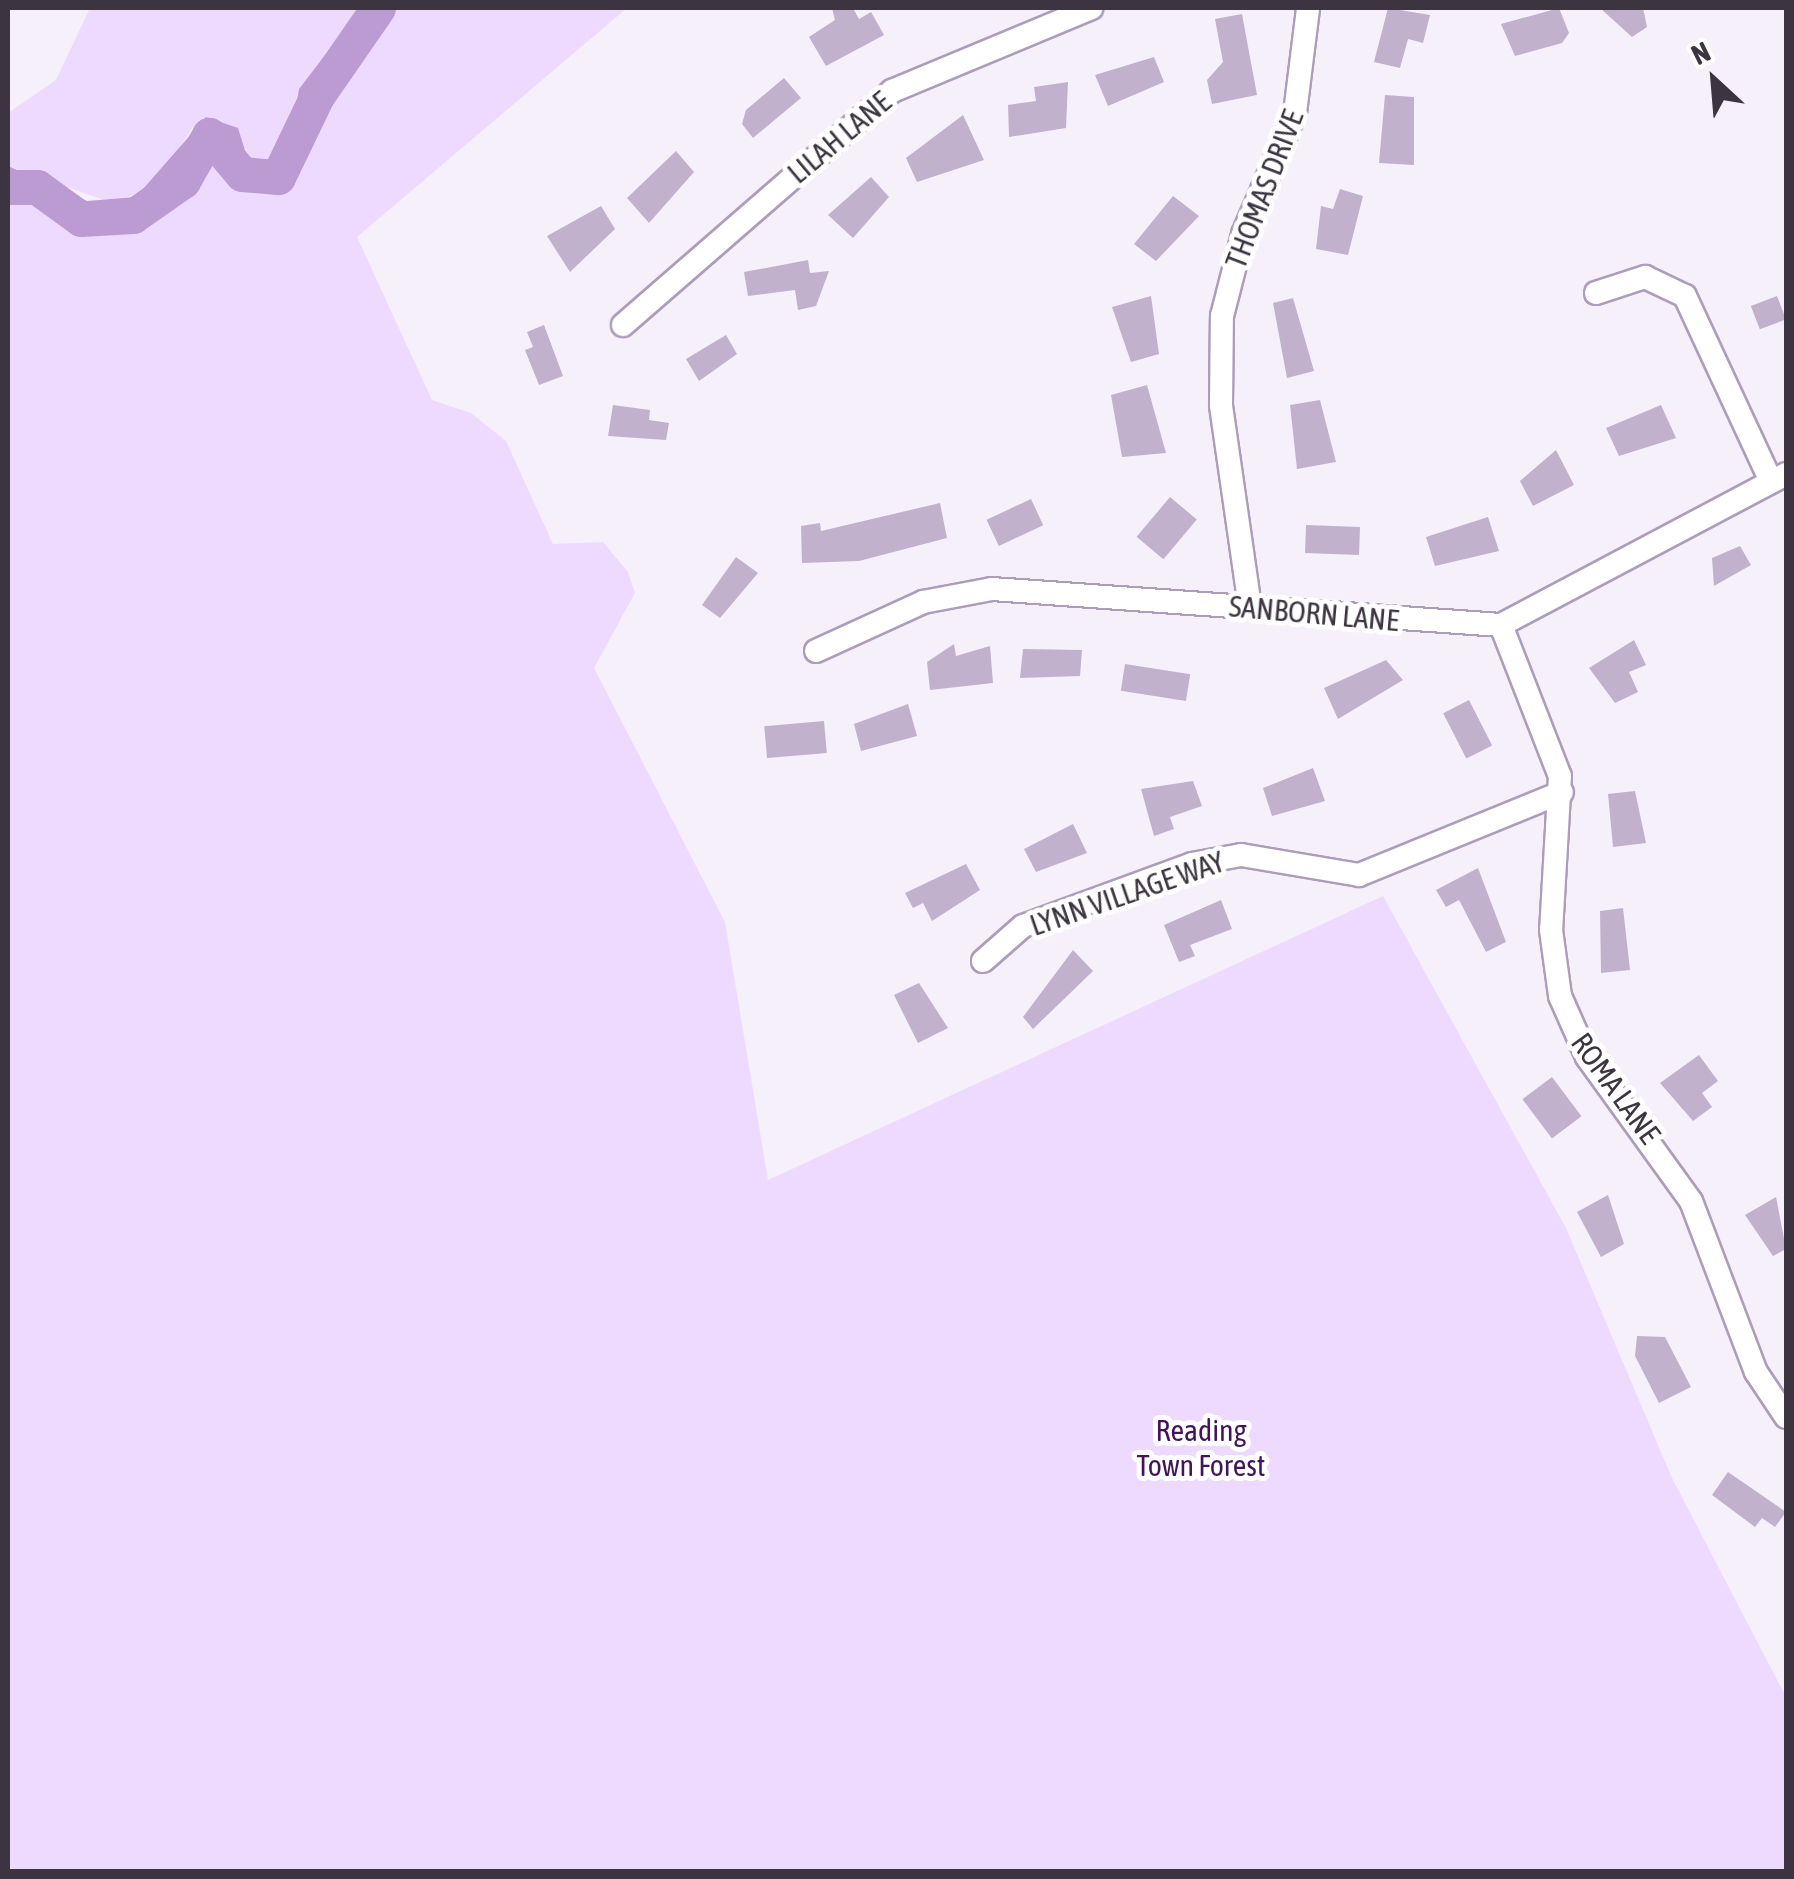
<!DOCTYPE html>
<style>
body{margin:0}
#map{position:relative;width:1794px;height:1879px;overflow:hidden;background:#f6f0fb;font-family:"Asap Condensed",sans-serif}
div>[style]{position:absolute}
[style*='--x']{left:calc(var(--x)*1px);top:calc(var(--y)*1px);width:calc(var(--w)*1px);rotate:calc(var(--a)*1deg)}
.green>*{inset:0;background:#efdaff}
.water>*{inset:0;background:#bc9bd3}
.river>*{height:35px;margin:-17.5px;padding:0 17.5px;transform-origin:17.5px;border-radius:17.5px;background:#bc9bd3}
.building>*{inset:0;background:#c1b1cd;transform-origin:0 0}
.roads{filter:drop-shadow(2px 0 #ad9db9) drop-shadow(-2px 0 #ad9db9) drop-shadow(0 2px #ad9db9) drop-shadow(0 -2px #ad9db9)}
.minor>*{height:22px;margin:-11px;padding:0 11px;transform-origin:11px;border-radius:11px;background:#fff}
span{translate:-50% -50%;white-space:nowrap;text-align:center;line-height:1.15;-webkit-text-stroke:10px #fff;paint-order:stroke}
.street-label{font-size:30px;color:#3c3541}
.park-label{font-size:30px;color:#411558}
.frame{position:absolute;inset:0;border:10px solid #3c3541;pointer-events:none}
.north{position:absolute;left:1664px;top:30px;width:100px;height:100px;-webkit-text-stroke:8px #fff;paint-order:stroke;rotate:334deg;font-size:28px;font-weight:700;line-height:40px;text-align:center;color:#3c3541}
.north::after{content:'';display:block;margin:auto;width:35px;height:45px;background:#3c3541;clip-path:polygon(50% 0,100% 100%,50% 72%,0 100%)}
</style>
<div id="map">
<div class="green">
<i style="clip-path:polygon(90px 8px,361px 8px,299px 89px,280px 156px,254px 165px,245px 149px,193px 127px,157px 182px,115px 204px,8px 166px,8px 113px,56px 80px)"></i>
<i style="clip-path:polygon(378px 8px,627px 8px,357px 237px,432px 400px,471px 413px,506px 441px,553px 544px,603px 542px,628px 572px,635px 593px,594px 668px,725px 922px,768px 1180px,1383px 896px,1566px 1228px,1672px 1478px,1786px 1697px,1786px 1871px,8px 1872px,8px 187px,37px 187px,103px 223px,164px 198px,209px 135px,242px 174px,290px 166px,317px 96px)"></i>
</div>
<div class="water">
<i style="clip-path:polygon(361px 8px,378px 8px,317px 96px,278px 177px,242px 174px,209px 135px,164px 198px,103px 223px,37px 187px,8px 187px,8px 166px,87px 201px,136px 197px,206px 117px,238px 128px,247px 157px,263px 167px,289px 142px,299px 89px)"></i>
</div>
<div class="river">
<i style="--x:8;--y:187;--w:29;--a:0"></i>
<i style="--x:37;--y:187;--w:54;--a:36"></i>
<i style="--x:81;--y:219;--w:52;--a:-3.3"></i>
<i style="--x:133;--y:216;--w:61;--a:-35"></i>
<i style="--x:183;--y:181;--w:53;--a:-60.5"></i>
<i style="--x:209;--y:135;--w:51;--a:49.8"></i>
<i style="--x:242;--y:174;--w:36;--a:5"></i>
<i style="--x:278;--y:177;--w:90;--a:-64.3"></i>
<i style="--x:317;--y:96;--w:107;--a:-55.3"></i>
</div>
<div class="building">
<i style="clip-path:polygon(832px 8px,853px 8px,859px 19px,871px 12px,884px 35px,826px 66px,809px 37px,835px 20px)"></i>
<i style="clip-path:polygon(1388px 8px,1430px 15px,1423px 43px,1408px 39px,1400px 68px,1374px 62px)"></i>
<i style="clip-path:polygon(1559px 8px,1569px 33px,1562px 43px,1515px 56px,1501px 24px)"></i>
<i style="clip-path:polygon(1600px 8px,1643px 8px,1647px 27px,1632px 37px)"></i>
<i style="clip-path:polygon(1242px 14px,1257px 95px,1212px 104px,1207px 80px,1223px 62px,1215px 19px)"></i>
<i style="clip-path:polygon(1154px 57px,1164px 82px,1108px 106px,1095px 75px)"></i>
<i style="clip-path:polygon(784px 78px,801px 98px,753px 138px,742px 124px,746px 110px)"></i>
<i style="clip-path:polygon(1068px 82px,1066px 128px,1009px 137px,1008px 105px,1036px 101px,1034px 87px)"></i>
<i style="clip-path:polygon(1385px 95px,1414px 97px,1414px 165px,1379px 163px)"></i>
<i style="clip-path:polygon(963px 115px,984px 160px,917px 182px,906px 158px)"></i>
<i style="clip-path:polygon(676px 151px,694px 172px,649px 223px,627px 198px)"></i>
<i style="clip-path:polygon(871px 177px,889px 197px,853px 238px,828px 215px)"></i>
<i style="clip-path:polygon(1340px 189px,1363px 196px,1348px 255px,1316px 249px,1321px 206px,1333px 209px)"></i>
<i style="clip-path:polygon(1173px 196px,1199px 216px,1156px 261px,1134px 244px)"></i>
<i style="clip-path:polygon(601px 206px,615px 229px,570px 272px,547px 236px)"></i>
<i style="clip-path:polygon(808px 260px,810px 273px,829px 271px,816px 306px,798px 310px,795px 290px,748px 296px,744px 272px)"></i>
<i style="clip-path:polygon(1151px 296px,1159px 354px,1131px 362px,1112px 307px)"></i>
<i style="left:1777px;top:296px;width:25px;height:28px;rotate:69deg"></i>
<i style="clip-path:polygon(1293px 298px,1314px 371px,1287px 378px,1273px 303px)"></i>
<i style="clip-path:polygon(544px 325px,563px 376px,539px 385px,525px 350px,533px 347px,527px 332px)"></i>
<i style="clip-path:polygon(726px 335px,737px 354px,699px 381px,686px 359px)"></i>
<i style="clip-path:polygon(1147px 385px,1166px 453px,1122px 457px,1111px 395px)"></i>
<i style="clip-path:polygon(1320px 400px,1336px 462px,1297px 469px,1290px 405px)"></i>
<i style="clip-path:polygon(613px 405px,650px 410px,649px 420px,669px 423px,666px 440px,608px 436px)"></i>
<i style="clip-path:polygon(1661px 405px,1676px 438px,1619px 456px,1606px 428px)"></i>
<i style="clip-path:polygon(1556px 450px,1574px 485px,1533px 506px,1520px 481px)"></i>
<i style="left:1170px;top:497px;width:35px;height:52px;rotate:40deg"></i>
<i style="left:1031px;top:499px;width:29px;height:49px;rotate:65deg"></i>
<i style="clip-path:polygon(940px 503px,947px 538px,859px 561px,802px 563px,801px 526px,820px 523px,821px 531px)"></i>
<i style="clip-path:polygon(1488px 517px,1499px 551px,1435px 566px,1426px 537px)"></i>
<i style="left:1360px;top:527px;width:28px;height:54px;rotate:92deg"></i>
<i style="clip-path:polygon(1740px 546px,1751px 565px,1714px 586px,1712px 558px)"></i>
<i style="clip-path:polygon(736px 557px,758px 573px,720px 618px,702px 605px)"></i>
<i style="clip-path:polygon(1634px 640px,1646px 665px,1629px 672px,1638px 692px,1615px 703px,1589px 668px)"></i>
<i style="clip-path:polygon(954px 644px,956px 656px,990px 646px,993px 683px,930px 690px,927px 662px)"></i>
<i style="clip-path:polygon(1023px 649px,1082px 650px,1080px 676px,1020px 678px)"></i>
<i style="clip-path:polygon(1386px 660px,1403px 680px,1338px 719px,1324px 688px)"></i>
<i style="left:1125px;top:664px;width:66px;height:27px;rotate:9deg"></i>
<i style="left:1469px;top:700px;width:51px;height:29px;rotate:63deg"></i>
<i style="clip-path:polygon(908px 704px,917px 736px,861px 751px,854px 724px)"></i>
<i style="left:824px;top:721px;width:32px;height:60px;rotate:85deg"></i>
<i style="clip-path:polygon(1313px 768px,1325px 801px,1272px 816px,1263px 788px)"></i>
<i style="clip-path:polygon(1193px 781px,1202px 806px,1170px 817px,1174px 829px,1154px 836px,1141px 789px)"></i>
<i style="clip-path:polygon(1635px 791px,1646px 843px,1613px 847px,1608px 794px)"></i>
<i style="clip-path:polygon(1073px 824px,1087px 853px,1036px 872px,1024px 849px)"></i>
<i style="clip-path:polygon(966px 864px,980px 890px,932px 921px,923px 903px,913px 908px,905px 893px)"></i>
<i style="clip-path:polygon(1478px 868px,1506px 942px,1486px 952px,1459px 900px,1446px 907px,1436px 890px)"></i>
<i style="clip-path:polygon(1221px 900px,1232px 929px,1190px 945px,1195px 956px,1179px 962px,1164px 925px)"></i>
<i style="clip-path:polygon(1623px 908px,1630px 970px,1601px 973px,1600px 911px)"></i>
<i style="clip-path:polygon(1073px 950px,1093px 971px,1033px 1029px,1023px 1017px)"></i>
<i style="clip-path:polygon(919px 983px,948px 1028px,918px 1043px,894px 995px)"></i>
<i style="clip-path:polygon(1699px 1055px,1718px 1081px,1702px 1093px,1712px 1107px,1693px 1121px,1660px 1083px)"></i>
<i style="left:1552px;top:1077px;width:49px;height:37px;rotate:53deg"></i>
<i style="clip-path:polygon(1608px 1195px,1624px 1244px,1601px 1257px,1577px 1212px)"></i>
<i style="clip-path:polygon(1776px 1197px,1786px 1249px,1773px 1256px,1745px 1215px)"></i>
<i style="clip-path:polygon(1637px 1336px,1665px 1337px,1691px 1387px,1659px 1403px,1635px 1356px)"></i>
<i style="clip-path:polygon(1728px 1472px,1786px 1512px,1775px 1527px,1762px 1518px,1755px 1527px,1712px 1495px)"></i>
</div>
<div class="roads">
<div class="minor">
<i style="--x:1596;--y:293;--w:52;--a:-18.1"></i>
<i style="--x:1645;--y:277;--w:44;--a:25.4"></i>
<i style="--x:1685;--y:296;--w:204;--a:65.1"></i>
<i style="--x:623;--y:325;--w:357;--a:-41"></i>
<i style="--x:892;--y:91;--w:216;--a:-22.6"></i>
<i style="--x:1250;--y:607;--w:204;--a:-98.2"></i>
<i style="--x:1221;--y:405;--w:89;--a:-89.4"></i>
<i style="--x:1222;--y:316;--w:85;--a:-75.6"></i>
<i style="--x:1243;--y:234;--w:132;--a:-66.7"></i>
<i style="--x:1295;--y:113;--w:106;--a:-82.9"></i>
<i style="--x:1501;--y:625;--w:162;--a:68.7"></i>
<i style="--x:1560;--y:776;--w:154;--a:93.3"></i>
<i style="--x:1551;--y:930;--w:67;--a:82.2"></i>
<i style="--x:1560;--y:996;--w:67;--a:66.1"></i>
<i style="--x:1587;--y:1057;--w:178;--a:54.2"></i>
<i style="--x:1691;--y:1201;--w:183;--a:69.2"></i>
<i style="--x:1756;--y:1372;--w:54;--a:56.3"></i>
<i style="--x:816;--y:651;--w:118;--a:-24.6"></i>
<i style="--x:923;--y:602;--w:70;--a:-10.7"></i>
<i style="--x:992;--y:589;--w:510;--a:4.05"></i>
<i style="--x:1501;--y:625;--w:323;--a:-27.9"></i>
<i style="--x:983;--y:961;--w:53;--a:-41.2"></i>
<i style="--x:1023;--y:926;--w:180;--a:-20.1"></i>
<i style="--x:1192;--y:864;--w:50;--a:-10.4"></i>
<i style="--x:1241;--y:855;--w:120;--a:9.6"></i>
<i style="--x:1359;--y:875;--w:219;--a:-22.2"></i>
</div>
</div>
<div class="street-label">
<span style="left:839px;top:137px;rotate:-40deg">LILAH LANE</span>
<span style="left:1264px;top:189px;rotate:-69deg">THOMAS DRIVE</span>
<span style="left:1314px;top:613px;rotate:5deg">SANBORN LANE</span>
<span style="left:1127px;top:893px;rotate:-19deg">LYNN VILLAGE WAY</span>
<span style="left:1616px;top:1088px;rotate:54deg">ROMA LANE</span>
</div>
<div class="park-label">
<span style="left:1201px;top:1447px">Reading<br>Town Forest</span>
</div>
<div class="frame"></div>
<div class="north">N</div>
</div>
